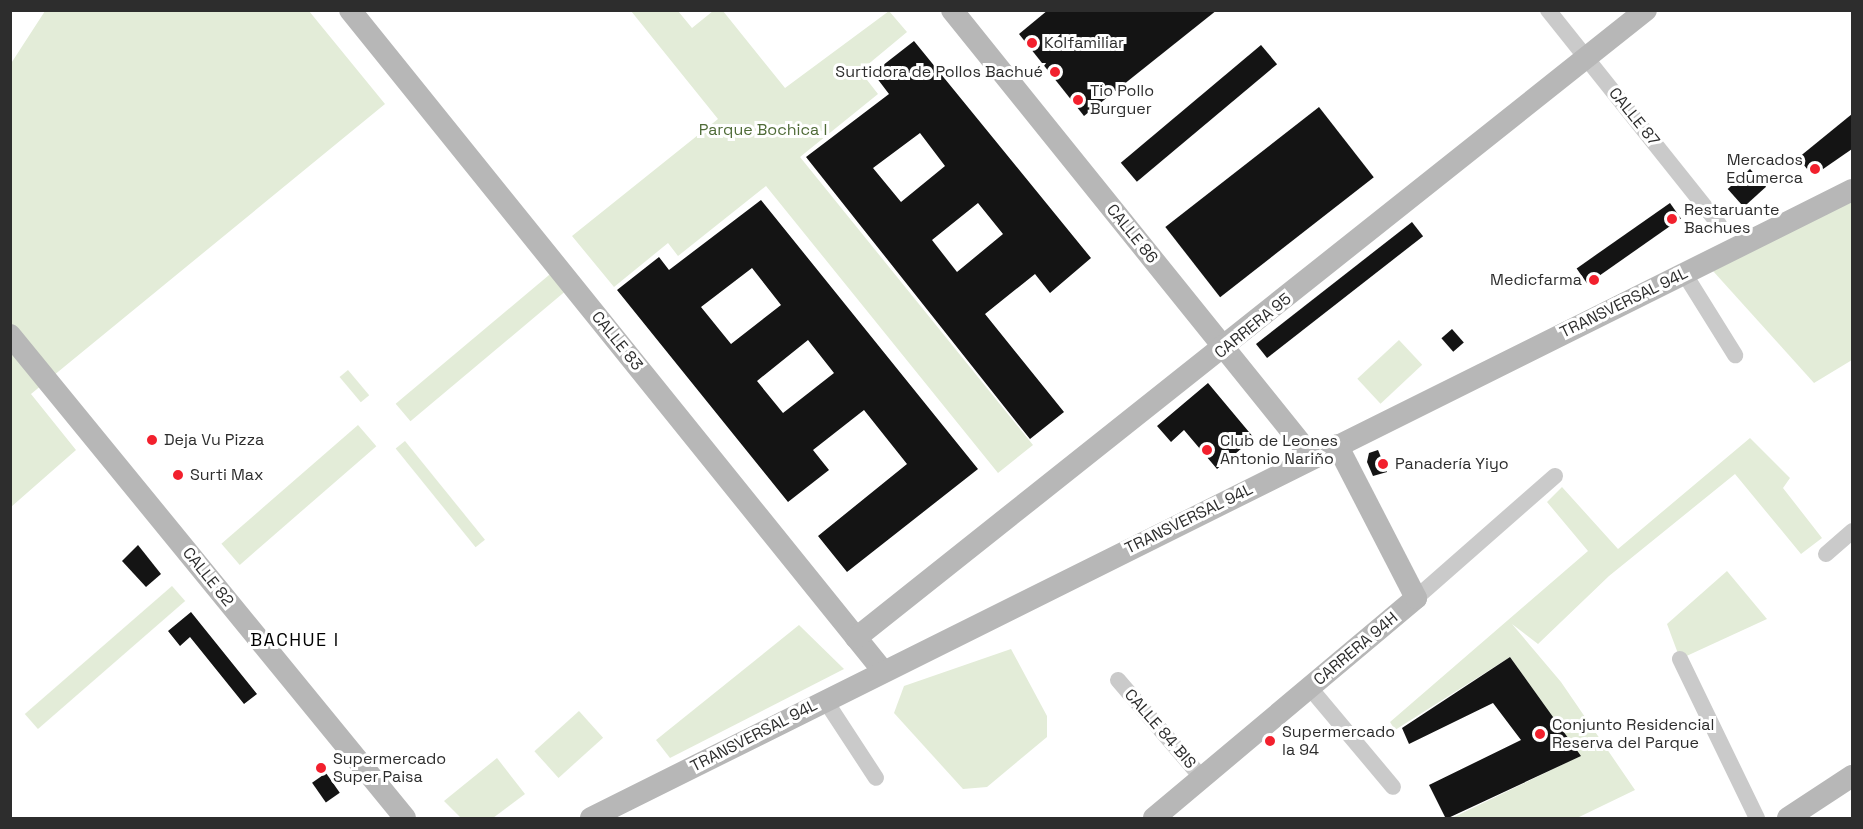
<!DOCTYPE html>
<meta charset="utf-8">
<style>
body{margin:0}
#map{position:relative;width:1863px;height:829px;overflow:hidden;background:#fff;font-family:"Space Grotesk",sans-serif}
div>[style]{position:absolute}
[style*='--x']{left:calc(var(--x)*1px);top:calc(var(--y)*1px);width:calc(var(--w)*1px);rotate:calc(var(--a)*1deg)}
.green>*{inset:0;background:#e3ecd8;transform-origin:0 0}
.building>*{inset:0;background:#141414;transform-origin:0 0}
.street>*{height:16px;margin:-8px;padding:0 8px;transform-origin:8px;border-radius:8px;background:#cacaca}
.secondary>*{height:22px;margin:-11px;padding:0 11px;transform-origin:11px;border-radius:11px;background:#b7b7b7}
.dots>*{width:16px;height:16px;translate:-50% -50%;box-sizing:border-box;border:3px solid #fff;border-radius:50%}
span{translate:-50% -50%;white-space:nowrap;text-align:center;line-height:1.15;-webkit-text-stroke:6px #fff;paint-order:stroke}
.poi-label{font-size:16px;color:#2d2d2d}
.left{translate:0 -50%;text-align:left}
.right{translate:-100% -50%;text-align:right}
.street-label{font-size:16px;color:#2d2d2d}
.park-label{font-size:16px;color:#4f6b37}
.neighbourhood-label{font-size:18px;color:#000;letter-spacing:1.5px}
.frame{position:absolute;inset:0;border:12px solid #2d2d2d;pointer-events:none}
</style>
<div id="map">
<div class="green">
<i style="clip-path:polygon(45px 11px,309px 11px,385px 104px,31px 394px,76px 450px,11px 507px,10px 65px)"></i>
<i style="clip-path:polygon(631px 11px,678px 11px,692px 28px,713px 11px,723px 11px,785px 88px,889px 11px,907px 32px,860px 71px,878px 94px,800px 157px,1033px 445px,998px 473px,766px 186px,678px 256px,668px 243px,614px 287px,572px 236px,718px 119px)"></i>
<i style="clip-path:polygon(1852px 199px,1852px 360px,1814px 383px,1713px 271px)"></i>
<i style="left:555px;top:270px;width:23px;height:208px;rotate:50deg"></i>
<i style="left:1399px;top:340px;width:34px;height:57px;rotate:47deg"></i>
<i style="left:348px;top:370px;width:33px;height:11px;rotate:50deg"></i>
<i style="left:358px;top:425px;width:28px;height:181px;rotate:49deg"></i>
<i style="clip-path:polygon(1750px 438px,1790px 478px,1783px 488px,1822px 538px,1801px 554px,1735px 474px,1609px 576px,1538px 644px,1512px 624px,1561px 682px,1635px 790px,1577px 818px,1452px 818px,1580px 756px,1510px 657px,1395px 730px,1390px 722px,1588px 551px,1547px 502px,1562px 487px,1618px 549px)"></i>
<i style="left:405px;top:441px;width:127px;height:12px;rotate:51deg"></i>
<i style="clip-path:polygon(1727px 571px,1767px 619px,1680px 659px,1667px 624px)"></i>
<i style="left:172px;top:586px;width:20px;height:195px;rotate:49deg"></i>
<i style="clip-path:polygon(799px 625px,844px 669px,670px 758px,656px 740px)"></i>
<i style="clip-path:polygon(1011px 649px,1047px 716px,1047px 737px,987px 787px,963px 789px,894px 713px,904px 686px)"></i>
<i style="left:579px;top:711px;width:36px;height:60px;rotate:48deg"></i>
<i style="clip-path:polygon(497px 758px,525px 794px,493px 818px,461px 818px,444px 801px)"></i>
</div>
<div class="building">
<i style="clip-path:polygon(1048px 10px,1217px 10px,1084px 116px,1019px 34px)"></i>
<i style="clip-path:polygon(evenodd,914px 41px,1091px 258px,1050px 293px,1035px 274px,985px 314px,1064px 412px,1030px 439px,806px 157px,889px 94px,873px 73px,914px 41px,920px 133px,945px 166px,901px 202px,873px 168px,920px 133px,914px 41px,978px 203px,1003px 234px,957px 272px,932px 240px,978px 203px)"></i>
<i style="left:1261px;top:45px;width:25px;height:183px;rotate:50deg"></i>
<i style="left:1319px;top:107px;width:89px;height:195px;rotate:52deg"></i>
<i style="clip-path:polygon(1852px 114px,1852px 149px,1813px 176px,1798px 158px)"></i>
<i style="left:1750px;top:169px;width:24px;height:30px;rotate:48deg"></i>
<i style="clip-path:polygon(evenodd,761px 200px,978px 469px,847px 572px,818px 536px,907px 464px,864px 410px,813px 450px,829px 470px,788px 502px,617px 290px,659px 257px,669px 270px,761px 200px,752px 268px,781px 305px,731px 344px,701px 307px,752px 268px,761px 200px,808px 340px,834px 373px,783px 413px,757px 381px,808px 340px)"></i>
<i style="left:1670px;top:203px;width:19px;height:114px;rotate:55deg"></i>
<i style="left:1412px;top:222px;width:18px;height:198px;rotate:52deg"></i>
<i style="left:1452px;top:329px;width:18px;height:14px;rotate:49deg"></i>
<i style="clip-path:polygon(1208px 383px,1254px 438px,1217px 469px,1184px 430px,1171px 442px,1157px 426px)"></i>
<i style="clip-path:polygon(1378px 450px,1387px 472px,1373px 476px,1367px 462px,1369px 453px)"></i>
<i style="clip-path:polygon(138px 545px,161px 574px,146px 587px,122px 561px)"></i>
<i style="clip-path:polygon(191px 612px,257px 694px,244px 704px,190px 637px,180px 646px,168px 631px)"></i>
<i style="clip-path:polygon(1510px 657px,1581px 756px,1446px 819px,1429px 785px,1521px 740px,1493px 703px,1409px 744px,1402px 728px)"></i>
<i style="left:326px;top:773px;width:24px;height:17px;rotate:55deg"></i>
</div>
<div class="street">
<i style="--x:1548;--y:10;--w:274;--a:51.4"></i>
<i style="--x:1684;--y:273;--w:97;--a:58.1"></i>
<i style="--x:1826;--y:554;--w:35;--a:-41"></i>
<i style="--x:1416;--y:598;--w:185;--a:-41.3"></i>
<i style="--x:1680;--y:659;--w:177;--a:64.2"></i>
<i style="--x:1118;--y:680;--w:129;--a:49.4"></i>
<i style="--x:1310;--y:688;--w:129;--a:50"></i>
<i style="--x:825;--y:700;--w:93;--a:56.8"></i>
</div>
<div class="secondary">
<i style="--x:350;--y:10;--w:849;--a:51.12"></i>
<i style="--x:952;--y:10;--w:574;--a:51.15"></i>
<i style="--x:10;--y:335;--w:624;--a:50.72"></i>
<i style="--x:856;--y:638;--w:1009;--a:-38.48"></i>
<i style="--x:591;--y:818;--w:1409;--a:-26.47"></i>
<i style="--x:1154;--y:818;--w:342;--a:-40"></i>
<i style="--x:1416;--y:598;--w:172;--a:-117.3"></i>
<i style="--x:1788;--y:818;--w:77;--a:-33.3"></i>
</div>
<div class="dots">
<i style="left:1032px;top:43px;background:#f2202d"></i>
<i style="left:1055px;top:72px;background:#f2202d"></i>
<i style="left:1078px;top:100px;background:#f2202d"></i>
<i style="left:1815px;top:169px;background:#f2202d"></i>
<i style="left:1672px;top:219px;background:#f2202d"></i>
<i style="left:1594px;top:280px;background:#f2202d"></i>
<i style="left:152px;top:440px;background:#f2202d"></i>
<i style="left:1207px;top:450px;background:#f2202d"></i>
<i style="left:1383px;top:464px;background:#f2202d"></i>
<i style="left:178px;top:475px;background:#f2202d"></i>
<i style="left:1540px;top:734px;background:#f2202d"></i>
<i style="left:1270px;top:741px;background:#f2202d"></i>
<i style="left:321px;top:768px;background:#f2202d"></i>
</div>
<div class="poi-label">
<span class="left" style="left:1044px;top:43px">Kolfamiliar</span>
<span class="right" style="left:1043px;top:72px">Surtidora de Pollos Bachué</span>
<span class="left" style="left:1090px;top:100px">Tio Pollo<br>Burguer</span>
<span class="right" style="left:1803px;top:169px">Mercados<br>Edumerca</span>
<span class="left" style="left:1684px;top:219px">Restaruante<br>Bachues</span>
<span class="right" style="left:1582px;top:280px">Medicfarma</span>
<span class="left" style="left:164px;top:440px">Deja Vu Pizza</span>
<span class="left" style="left:1220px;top:450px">Club de Leones<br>Antonio Nariño</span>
<span class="left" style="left:1395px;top:464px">Panadería Yiyo</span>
<span class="left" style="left:190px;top:475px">Surti Max</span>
<span class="left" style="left:1552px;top:734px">Conjunto Residencial<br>Reserva del Parque</span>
<span class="left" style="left:1282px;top:741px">Supermercado<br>la 94</span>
<span class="left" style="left:333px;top:768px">Supermercado<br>Super Paisa</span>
</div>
<div class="street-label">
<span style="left:1634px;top:117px;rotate:51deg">CALLE 87</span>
<span style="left:1132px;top:234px;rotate:51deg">CALLE 86</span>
<span style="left:1624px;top:303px;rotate:-26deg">TRANSVERSAL 94L</span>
<span style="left:1253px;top:326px;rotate:-39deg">CARRERA 95</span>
<span style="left:617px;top:341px;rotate:51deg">CALLE 83</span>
<span style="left:1189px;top:519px;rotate:-26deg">TRANSVERSAL 94L</span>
<span style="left:208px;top:577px;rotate:51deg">CALLE 82</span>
<span style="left:1356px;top:649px;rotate:-40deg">CARRERA 94H</span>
<span style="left:1160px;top:729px;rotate:49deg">CALLE 84 BIS</span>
<span style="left:754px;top:736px;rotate:-27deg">TRANSVERSAL 94L</span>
</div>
<div class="park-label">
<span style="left:763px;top:130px">Parque Bochica I</span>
</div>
<div class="neighbourhood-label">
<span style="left:295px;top:640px">BACHUE I</span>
</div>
<div class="frame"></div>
</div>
